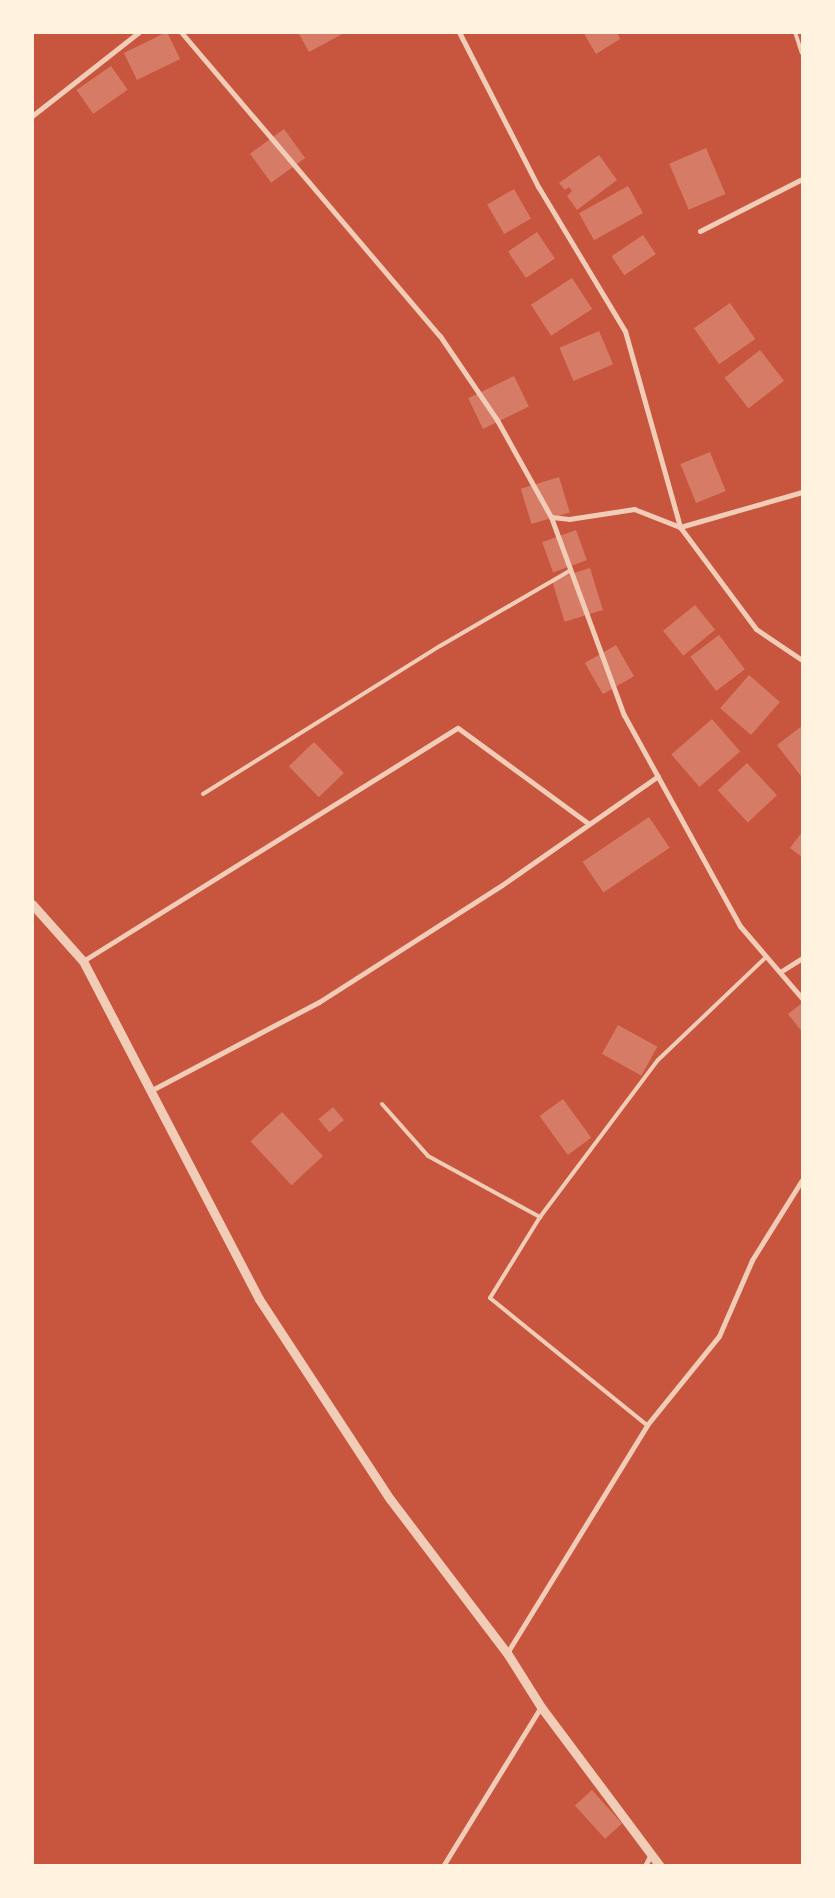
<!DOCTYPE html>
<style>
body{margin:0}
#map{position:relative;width:835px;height:1898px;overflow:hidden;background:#c8553d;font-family:"Sofia Sans Condensed",sans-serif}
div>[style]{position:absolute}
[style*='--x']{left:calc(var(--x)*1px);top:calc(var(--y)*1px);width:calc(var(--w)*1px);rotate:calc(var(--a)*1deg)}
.building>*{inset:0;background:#d67c66;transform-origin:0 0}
.service>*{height:4px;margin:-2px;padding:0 2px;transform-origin:2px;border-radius:2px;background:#f1ccb7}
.minor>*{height:5px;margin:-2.5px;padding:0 2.5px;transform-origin:2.5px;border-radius:2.5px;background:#f1ccb7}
.tertiary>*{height:9px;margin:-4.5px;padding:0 4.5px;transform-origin:4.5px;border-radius:4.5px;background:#f1ccb7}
span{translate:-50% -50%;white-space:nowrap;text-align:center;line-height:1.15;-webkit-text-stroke:5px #fff3e0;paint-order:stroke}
.frame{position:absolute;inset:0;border:34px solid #fff3e0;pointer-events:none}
</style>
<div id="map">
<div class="building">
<i style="left:167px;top:32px;width:30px;height:48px;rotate:64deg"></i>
<i style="clip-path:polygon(298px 32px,346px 32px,309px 52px)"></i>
<i style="clip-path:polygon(583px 32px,617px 32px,620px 39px,596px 54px)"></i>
<i style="left:111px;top:66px;width:29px;height:42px;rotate:55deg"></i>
<i style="left:284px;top:129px;width:36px;height:42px;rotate:54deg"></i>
<i style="left:706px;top:148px;width:50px;height:40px;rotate:67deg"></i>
<i style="clip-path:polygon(599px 155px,617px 180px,577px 210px,567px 196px,572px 191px,569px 187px,565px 190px,559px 183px)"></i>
<i style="left:628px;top:186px;width:31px;height:56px;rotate:61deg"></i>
<i style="left:514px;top:189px;width:34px;height:31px;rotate:60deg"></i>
<i style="left:537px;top:232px;width:32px;height:35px;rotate:56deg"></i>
<i style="left:643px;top:235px;width:23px;height:38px;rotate:56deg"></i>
<i style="left:572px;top:278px;width:37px;height:49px;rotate:57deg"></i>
<i style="left:730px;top:303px;width:44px;height:44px;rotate:55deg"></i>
<i style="left:599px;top:331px;width:36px;height:43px;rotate:67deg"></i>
<i style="left:760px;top:350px;width:39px;height:45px;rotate:52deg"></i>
<i style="left:514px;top:376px;width:34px;height:51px;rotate:64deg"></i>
<i style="left:710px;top:452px;width:42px;height:32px;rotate:68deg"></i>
<i style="left:559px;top:477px;width:37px;height:40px;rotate:73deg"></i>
<i style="left:576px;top:530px;width:32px;height:36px;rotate:70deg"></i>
<i style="left:590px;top:568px;width:44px;height:40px;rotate:73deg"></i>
<i style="left:695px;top:605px;width:32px;height:41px;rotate:51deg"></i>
<i style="left:719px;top:635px;width:43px;height:36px;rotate:53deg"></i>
<i style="left:616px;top:645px;width:36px;height:36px;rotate:60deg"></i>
<i style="left:749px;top:675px;width:41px;height:44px;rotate:41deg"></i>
<i style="left:712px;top:719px;width:43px;height:54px;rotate:49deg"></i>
<i style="clip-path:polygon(802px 726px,802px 775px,801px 776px,777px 745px)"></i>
<i style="left:314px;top:742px;width:43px;height:35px;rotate:46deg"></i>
<i style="left:747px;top:763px;width:44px;height:40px;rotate:47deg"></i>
<i style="left:649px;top:817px;width:37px;height:80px;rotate:56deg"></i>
<i style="clip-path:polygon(802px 832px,802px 857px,790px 848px)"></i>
<i style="clip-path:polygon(802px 1003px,802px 1032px,788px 1014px)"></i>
<i style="left:618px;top:1025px;width:45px;height:33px;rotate:29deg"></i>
<i style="left:563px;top:1099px;width:48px;height:29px;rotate:54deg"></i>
<i style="left:333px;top:1107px;width:17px;height:19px;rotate:50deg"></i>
<i style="left:282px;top:1112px;width:60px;height:43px;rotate:47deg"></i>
<i style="left:592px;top:1790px;width:45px;height:23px;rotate:48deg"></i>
</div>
<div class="service">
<i style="--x:795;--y:32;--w:22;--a:72"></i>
<i style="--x:203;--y:794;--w:279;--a:-32"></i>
<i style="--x:440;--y:646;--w:151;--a:-30.1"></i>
<i style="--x:382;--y:1104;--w:69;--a:48.5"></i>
<i style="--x:428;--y:1156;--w:128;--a:28.6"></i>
<i style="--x:540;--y:1217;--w:95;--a:121.7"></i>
<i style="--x:490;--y:1298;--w:202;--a:39"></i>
<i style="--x:540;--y:1217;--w:196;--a:-53.1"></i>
<i style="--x:658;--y:1060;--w:149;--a:-43.6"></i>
</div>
<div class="minor">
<i style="--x:181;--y:32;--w:399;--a:49.6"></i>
<i style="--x:440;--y:336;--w:102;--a:55.8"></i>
<i style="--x:497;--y:420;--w:111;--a:60.9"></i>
<i style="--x:551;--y:517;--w:211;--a:69.8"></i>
<i style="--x:624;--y:715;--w:241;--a:61.2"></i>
<i style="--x:740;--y:926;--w:95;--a:49.3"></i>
<i style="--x:459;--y:32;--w:175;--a:62.9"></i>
<i style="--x:539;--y:188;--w:167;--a:59"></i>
<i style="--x:625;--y:331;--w:204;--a:74.3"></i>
<i style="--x:680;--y:527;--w:127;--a:53.3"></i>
<i style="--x:756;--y:629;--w:55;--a:34"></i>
<i style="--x:32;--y:116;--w:136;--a:-38.1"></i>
<i style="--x:700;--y:231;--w:114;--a:-27"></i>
<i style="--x:551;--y:517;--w:18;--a:6"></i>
<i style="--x:569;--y:519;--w:66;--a:-8.7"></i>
<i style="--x:634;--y:509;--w:49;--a:21.4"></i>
<i style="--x:680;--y:527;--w:127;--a:-16"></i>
<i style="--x:83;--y:961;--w:441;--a:-31.9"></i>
<i style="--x:458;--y:728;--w:162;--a:36.2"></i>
<i style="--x:780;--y:972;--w:26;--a:-32"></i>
<i style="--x:150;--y:1091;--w:191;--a:-27.8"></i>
<i style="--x:319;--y:1002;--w:217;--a:-32.6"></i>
<i style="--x:502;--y:885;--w:190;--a:-34.9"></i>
<i style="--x:507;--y:1653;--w:268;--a:-58.4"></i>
<i style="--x:647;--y:1425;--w:114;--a:-51"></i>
<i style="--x:719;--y:1336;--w:83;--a:-66.5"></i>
<i style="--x:752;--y:1260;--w:94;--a:-58"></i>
<i style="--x:443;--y:1866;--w:187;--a:-58.4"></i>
<i style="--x:645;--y:1866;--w:11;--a:-63"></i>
</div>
<div class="tertiary">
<i style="--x:32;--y:904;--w:76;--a:48.2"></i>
<i style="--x:83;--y:961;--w:381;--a:62.5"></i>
<i style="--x:259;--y:1299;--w:239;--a:56.8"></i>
<i style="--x:390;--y:1499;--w:193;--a:52.8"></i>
<i style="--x:507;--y:1653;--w:64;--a:57.8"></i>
<i style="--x:541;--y:1707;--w:199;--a:53.2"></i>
</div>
<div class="frame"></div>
</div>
